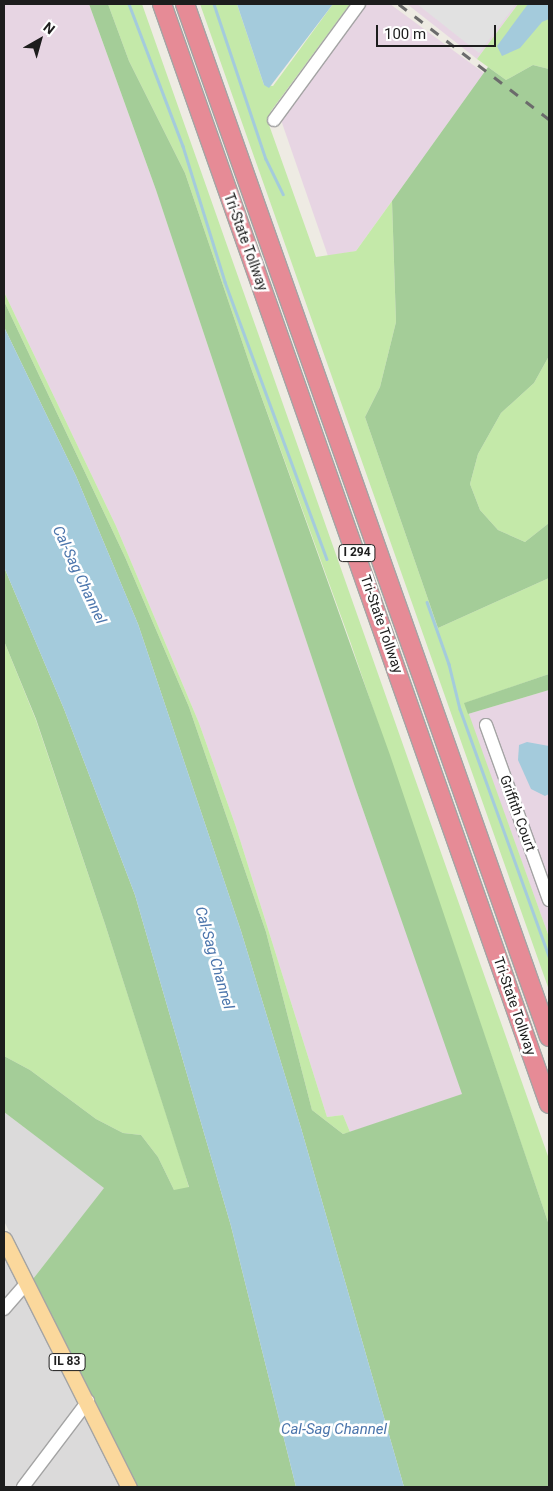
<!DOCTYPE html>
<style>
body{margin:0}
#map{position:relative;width:553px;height:1491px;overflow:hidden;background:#eeebe3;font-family:Roboto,sans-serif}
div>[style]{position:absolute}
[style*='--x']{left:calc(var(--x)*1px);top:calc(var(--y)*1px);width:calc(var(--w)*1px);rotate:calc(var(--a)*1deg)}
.residential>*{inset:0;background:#dbdada}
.industrial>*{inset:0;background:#e7d5e3}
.grass>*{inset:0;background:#c4e9a9}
.forest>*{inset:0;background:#a4cd98}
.parking>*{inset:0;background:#e1e1e1}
.water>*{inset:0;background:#a4cbdc}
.stream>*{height:2.5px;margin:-1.25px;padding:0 1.25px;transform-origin:1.25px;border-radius:1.25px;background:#a4cbdc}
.roads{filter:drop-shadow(1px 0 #a4a4a4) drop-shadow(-1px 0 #a4a4a4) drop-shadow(0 1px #a4a4a4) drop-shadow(0 -1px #a4a4a4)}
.minor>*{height:12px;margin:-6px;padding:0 6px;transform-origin:6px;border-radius:6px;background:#fff}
.major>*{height:15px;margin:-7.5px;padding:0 7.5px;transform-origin:7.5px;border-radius:7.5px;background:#fbd89c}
.highway>*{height:18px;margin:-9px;padding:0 9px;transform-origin:9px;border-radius:9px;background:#e68b96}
.rail>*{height:2.5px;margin-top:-1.25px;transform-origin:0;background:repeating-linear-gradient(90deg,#6b6b6b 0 10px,transparent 0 20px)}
span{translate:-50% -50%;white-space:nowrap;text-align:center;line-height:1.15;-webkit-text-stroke:5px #fff;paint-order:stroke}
.shield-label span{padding:1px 4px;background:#fff;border:1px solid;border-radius:4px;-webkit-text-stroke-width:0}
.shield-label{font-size:12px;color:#1d1d1d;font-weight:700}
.street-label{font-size:14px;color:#1d1d1d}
.water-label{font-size:15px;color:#4b75ac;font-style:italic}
.frame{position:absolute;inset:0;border:5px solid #1d1d1d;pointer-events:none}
.north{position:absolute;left:15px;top:15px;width:50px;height:50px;-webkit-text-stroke:4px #fff;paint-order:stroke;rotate:38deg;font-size:14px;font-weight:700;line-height:20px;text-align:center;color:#1d1d1d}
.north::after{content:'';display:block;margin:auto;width:18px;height:22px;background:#1d1d1d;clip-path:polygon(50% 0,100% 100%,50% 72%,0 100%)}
.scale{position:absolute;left:376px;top:25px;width:120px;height:22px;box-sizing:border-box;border:2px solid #1d1d1d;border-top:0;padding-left:6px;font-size:15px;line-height:18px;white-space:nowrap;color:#1d1d1d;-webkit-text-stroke:4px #fff;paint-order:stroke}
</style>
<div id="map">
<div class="residential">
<i style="clip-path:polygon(4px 1112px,105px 1188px,33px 1279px,4px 1221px)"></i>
<i style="clip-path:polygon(4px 1239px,129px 1487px,4px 1487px)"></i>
</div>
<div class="industrial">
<i style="clip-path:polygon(4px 4px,89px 4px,156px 190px,355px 787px,463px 1094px,350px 1132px,343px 1115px,327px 1117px,236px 827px,199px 723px,116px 526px,4px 292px)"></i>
<i style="clip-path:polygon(364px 4px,390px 4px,484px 73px,356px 251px,328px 256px,281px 120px)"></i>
<i style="clip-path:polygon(407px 4px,518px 4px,477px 59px)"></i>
<i style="clip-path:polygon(549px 690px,549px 937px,468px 714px)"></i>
</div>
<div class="grass">
<i style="clip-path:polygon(108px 4px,142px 4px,549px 1159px,549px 1225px,350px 641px,251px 368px,185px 173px,129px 61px)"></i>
<i style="clip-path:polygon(200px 4px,237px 4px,264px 85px,273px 86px,333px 4px,350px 4px,271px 111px,268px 122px,316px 257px,356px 251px,392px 201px,396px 322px,380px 387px,365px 417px,438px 628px,549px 578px,549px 674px,465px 703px,549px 937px,549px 990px)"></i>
<i style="clip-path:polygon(518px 4px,549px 4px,549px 69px,533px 65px,506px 80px,477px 59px)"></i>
<i style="clip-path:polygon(4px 292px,116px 526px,199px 723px,236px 827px,327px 1117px,343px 1115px,350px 1132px,343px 1134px,312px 1110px,266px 932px,189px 707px,125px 557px,4px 301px)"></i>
<i style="clip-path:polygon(549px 356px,549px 523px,525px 542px,498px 530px,480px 510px,470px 484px,478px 454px,501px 413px,534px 383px)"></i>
<i style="clip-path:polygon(4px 641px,36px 720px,105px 924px,183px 1167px,189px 1188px,185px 1190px,174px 1190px,158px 1157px,141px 1135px,123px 1133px,96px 1119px,30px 1070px,4px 1056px)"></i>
</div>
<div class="forest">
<i style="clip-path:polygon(89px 4px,108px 4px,129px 61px,185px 173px,251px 368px,390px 755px,549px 1225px,549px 1487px,404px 1487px,301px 1128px,241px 931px,138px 624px,76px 476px,4px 327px,4px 301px,125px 557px,189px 707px,266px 932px,312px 1110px,343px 1134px,462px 1094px,355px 787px,156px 190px)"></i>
<i style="clip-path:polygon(533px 65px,549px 69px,549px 356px,534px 383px,501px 413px,478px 454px,470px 484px,480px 510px,498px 530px,525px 542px,549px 523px,549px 578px,438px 628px,365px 417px,380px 387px,396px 322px,392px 201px,488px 67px,506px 80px)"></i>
<i style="clip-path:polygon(4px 567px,64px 709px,135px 895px,231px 1226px,296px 1487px,137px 1487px,33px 1279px,104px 1188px,4px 1112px,4px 1056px,30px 1070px,96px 1119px,123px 1133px,141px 1135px,158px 1157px,174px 1190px,189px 1187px,105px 924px,36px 719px,4px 641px)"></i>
<i style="clip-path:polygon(549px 674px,549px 690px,468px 714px,464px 703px)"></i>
</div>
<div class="parking">
<i style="clip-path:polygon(417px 4px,516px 4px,479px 53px)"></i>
</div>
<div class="water">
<i style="clip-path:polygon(237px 4px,333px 4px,269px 88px,264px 85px)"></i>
<i style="clip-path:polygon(528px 4px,549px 4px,549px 19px,542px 22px,520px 48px,502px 56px,497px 46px)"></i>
<i style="clip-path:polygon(4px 327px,76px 476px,138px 624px,241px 931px,301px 1128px,404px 1487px,296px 1487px,231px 1226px,135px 895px,64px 709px,4px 567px)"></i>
<i style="clip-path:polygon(527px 742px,549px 746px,549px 794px,545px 796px,531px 789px,518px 760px,519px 745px)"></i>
</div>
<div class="stream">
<i style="--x:129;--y:4;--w:152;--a:69.2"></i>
<i style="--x:183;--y:146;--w:142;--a:72.8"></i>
<i style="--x:225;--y:282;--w:295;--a:69.8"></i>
<i style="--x:214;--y:4;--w:163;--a:71.5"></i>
<i style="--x:266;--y:159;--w:39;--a:64"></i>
<i style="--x:427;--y:602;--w:66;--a:70.5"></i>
<i style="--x:449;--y:664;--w:46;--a:76.3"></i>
<i style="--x:460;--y:709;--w:263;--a:70.2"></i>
</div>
<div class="roads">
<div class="minor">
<i style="--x:274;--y:120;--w:144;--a:-53.8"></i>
<i style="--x:486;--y:725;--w:186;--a:70.2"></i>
<i style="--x:4;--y:1309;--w:33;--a:-49"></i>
<i style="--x:23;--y:1487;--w:108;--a:-52.9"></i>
</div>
<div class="major">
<i style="--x:4;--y:1239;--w:278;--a:63.3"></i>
</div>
<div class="highway">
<i style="--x:162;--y:4;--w:1166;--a:70.62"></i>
<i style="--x:185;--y:4;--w:1095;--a:70.59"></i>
</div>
</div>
<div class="rail">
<i style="--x:399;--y:4;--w:189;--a:37.5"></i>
</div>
<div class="shield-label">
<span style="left:357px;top:553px">I 294</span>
<span style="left:67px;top:1362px">IL 83</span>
</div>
<div class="street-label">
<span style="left:246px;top:242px;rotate:70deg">Tri-State Tollway</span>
<span style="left:382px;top:624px;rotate:71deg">Tri-State Tollway</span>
<span style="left:518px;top:813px;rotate:70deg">Griffith Court</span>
<span style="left:515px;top:1006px;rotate:71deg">Tri-State Tollway</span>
</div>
<div class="water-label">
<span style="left:79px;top:575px;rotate:65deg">Cal-Sag Channel</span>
<span style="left:214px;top:958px;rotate:74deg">Cal-Sag Channel</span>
<span style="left:334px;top:1430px">Cal-Sag Channel</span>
</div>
<div class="frame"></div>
<div class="north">N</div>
<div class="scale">100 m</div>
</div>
